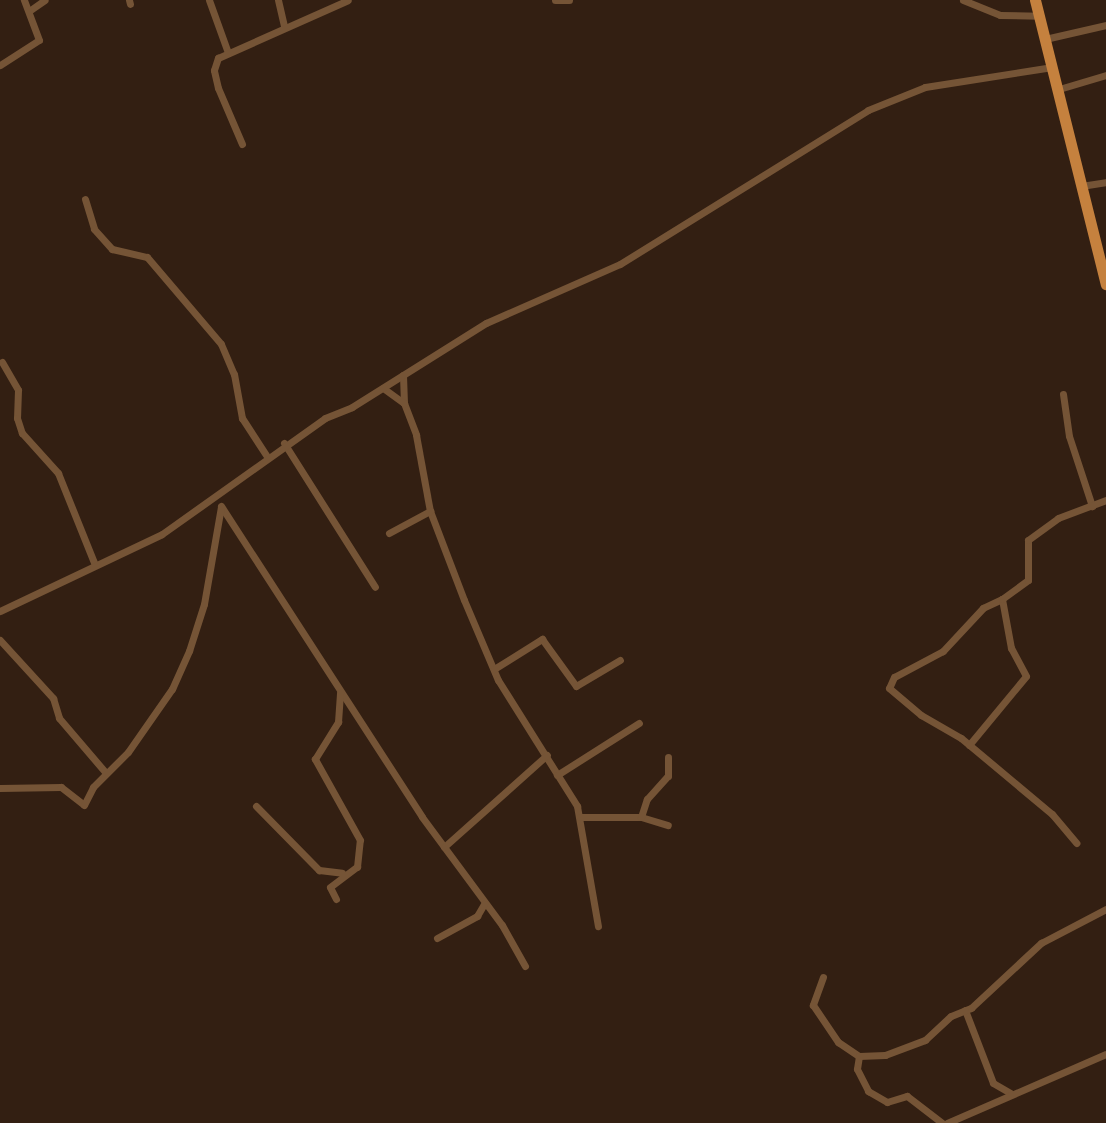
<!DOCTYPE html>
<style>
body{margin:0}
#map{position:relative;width:1106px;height:1123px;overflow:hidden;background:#331f12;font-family:Raleway,sans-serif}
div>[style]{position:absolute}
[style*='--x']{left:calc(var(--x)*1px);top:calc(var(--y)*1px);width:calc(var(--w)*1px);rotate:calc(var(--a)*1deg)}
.minor>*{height:7px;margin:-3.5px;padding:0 3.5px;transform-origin:3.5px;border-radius:3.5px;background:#755436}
.primary>*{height:11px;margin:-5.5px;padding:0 5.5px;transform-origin:5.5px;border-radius:5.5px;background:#c5813e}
span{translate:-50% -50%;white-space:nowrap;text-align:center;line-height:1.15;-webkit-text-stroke:8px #331f12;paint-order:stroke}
</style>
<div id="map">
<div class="minor">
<i style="--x:129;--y:0;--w:4;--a:76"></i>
<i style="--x:209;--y:0;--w:53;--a:70.2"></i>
<i style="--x:278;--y:0;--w:27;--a:77"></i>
<i style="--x:555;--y:0;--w:14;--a:0"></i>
<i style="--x:963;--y:0;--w:40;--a:22"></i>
<i style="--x:1000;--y:15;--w:39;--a:1"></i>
<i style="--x:29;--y:11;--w:19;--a:-35"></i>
<i style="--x:1045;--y:39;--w:63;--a:-12.9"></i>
<i style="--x:0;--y:65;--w:46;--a:-32.7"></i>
<i style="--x:39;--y:40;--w:43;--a:-110.6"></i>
<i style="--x:1059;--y:89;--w:49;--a:-16.6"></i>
<i style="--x:242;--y:144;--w:61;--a:-113.2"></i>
<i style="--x:218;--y:88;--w:18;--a:-103"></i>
<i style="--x:214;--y:70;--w:13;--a:-72"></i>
<i style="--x:218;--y:58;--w:142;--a:-24"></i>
<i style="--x:1081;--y:186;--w:25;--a:-9"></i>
<i style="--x:85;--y:199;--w:31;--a:73"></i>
<i style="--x:94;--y:229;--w:27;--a:48"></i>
<i style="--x:112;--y:249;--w:36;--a:13"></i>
<i style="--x:147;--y:257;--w:114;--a:49.6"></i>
<i style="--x:221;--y:344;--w:33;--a:67"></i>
<i style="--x:234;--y:374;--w:45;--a:79.7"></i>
<i style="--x:242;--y:418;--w:44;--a:57"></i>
<i style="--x:2;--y:362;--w:32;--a:60"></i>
<i style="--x:18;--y:390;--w:28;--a:92"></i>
<i style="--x:17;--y:418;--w:16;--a:72"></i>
<i style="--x:22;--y:433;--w:54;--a:48"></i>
<i style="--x:58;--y:473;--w:99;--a:68.1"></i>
<i style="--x:403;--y:375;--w:28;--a:88"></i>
<i style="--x:404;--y:403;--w:34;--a:69"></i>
<i style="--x:416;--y:435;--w:77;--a:79.6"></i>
<i style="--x:430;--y:511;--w:95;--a:69.1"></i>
<i style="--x:464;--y:600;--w:87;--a:67"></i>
<i style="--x:498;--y:680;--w:149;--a:57.9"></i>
<i style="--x:577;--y:806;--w:122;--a:80.1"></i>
<i style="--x:383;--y:388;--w:26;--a:36"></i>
<i style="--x:1063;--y:394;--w:42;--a:81.9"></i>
<i style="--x:1069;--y:436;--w:74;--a:71.8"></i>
<i style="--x:284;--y:443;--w:170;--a:57.7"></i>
<i style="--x:221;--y:506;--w:370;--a:57.1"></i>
<i style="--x:422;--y:817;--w:134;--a:53.5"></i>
<i style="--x:502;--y:925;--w:47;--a:60.7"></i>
<i style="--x:389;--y:533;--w:47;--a:-28.2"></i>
<i style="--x:1002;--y:599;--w:21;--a:155"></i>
<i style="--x:983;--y:608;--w:59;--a:132.9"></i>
<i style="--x:943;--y:651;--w:55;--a:152"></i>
<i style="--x:894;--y:677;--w:12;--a:114"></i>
<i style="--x:889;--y:688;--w:42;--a:40.2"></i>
<i style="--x:921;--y:715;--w:46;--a:29.9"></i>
<i style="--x:961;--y:738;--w:119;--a:39.9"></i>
<i style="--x:1052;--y:814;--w:38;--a:50"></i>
<i style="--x:0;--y:611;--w:179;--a:-25.4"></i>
<i style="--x:162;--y:534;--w:200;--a:-35.4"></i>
<i style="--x:325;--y:418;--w:29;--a:-22"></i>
<i style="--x:352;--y:407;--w:158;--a:-32.1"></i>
<i style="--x:486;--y:323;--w:146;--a:-23.8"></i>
<i style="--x:620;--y:264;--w:292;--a:-31.8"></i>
<i style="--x:868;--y:110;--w:61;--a:-22"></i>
<i style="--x:925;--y:87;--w:129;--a:-8.9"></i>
<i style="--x:0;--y:640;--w:79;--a:47.6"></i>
<i style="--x:53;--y:698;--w:21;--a:73"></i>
<i style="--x:59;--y:718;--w:72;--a:49.5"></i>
<i style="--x:494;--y:669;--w:57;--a:-32"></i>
<i style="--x:542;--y:639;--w:58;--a:54.1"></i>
<i style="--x:576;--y:686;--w:51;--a:-30.6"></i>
<i style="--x:969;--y:745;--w:89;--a:-50.4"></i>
<i style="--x:1026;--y:676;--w:32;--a:-118"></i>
<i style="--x:1011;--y:648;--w:50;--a:-100.4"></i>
<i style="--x:1002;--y:599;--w:32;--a:-36"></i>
<i style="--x:1028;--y:580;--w:40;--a:-90"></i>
<i style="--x:1028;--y:540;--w:37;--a:-36"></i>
<i style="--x:1058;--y:518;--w:51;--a:-20.6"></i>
<i style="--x:557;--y:775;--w:97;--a:-32.4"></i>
<i style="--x:0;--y:788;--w:61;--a:-0.9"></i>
<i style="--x:61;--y:787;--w:29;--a:38"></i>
<i style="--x:84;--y:805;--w:20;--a:-63"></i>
<i style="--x:93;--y:787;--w:49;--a:-45"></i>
<i style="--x:128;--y:752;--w:77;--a:-55.1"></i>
<i style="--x:172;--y:689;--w:42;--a:-65.9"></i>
<i style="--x:189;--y:651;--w:49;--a:-72.3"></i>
<i style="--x:204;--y:604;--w:98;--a:-80.1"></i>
<i style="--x:256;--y:806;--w:90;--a:45.5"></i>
<i style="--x:319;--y:870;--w:23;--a:7"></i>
<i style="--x:580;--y:817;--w:61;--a:0"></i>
<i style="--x:641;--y:817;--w:28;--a:17"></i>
<i style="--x:641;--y:817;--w:19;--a:-72"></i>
<i style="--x:647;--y:799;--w:31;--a:-48"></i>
<i style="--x:668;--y:776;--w:19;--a:-90"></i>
<i style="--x:444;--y:847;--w:138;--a:-41.8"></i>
<i style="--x:336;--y:899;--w:13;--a:-117"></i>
<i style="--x:330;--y:887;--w:34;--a:-37"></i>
<i style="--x:357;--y:867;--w:27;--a:-84"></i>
<i style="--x:360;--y:840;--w:93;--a:-119.1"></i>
<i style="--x:315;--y:759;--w:44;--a:-58.1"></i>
<i style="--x:338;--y:722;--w:30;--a:-86"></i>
<i style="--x:437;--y:938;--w:46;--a:-28.8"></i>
<i style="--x:477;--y:916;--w:14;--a:-60"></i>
<i style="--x:823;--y:977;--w:30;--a:110"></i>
<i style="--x:813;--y:1005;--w:45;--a:56"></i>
<i style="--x:838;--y:1042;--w:25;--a:34"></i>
<i style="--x:859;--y:1056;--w:13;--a:99"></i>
<i style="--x:857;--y:1069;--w:25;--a:63"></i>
<i style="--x:868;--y:1091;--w:22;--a:30"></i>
<i style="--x:887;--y:1102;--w:21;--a:-17"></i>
<i style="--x:907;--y:1096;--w:44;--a:37.6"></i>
<i style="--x:965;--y:1010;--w:78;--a:69"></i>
<i style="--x:993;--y:1083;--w:20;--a:30"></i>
<i style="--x:859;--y:1056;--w:26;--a:-2"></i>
<i style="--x:885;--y:1055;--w:43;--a:-20.6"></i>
<i style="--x:925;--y:1040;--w:35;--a:-43"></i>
<i style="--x:951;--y:1016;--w:22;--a:-22"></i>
<i style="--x:971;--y:1008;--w:96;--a:-42.9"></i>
<i style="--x:1041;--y:943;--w:73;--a:-27.6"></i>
<i style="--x:947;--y:1123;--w:173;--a:-23.5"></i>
</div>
<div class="primary">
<i style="--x:1035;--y:0;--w:293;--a:76"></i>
</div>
</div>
